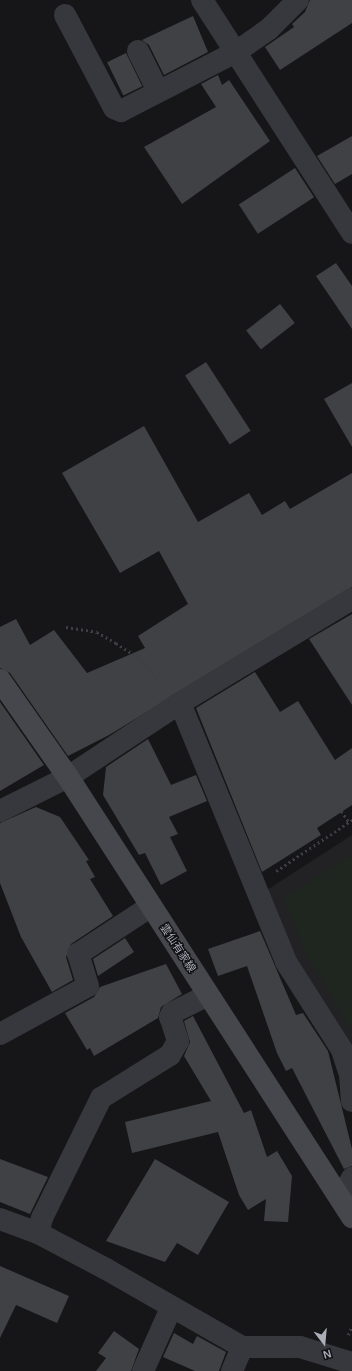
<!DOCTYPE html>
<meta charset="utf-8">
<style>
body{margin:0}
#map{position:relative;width:352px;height:1371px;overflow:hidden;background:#161618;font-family:Arial,"Noto Sans JP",sans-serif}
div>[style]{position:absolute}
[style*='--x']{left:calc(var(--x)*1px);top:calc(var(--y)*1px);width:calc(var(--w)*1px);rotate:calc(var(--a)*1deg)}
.built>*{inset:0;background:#222225}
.green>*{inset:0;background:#1e261f}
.building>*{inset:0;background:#404145;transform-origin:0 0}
.path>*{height:2.5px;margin-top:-1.25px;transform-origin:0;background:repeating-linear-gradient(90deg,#3d3f44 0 2px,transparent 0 5px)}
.minor>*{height:22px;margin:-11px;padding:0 11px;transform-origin:11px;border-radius:11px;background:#37383d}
.secondary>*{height:22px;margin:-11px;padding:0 11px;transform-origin:11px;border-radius:11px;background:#45474d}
span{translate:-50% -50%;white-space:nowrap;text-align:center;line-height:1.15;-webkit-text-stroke:3px #111113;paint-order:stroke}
.street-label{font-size:11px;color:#a8adb8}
.north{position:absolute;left:304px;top:1323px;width:40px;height:40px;-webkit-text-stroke:3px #111113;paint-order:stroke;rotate:164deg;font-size:11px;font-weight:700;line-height:16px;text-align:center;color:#a8adb8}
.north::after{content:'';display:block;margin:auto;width:14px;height:18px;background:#a8adb8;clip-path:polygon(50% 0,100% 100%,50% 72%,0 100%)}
</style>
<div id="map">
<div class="built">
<i style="clip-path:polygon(352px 835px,352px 1048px,295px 959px,267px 890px)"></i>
</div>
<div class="green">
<i style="clip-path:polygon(352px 854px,352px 1031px,305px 951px,284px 898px)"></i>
</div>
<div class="building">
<i style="clip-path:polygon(310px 0,352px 0,352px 23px,280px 70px,265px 47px,294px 27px,292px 24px,305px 12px)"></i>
<i style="clip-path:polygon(193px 16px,208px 52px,164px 75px,149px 45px,142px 40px)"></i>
<i style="left:126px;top:53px;width:37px;height:21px;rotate:64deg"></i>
<i style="clip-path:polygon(218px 75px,222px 85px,229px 80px,270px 141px,182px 204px,144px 147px,216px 107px,201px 84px)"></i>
<i style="clip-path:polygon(352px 136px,352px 174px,335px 184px,317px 156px)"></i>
<i style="left:295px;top:168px;width:35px;height:67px;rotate:57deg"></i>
<i style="clip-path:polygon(336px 263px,352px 286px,352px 329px,316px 276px)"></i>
<i style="left:280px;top:304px;width:24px;height:43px;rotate:52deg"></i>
<i style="left:206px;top:362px;width:82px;height:25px;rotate:57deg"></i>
<i style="clip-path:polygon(352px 383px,352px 447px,324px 399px)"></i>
<i style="clip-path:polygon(144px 426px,198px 522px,249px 493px,262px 515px,285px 501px,290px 509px,352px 473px,352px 587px,109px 735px,68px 756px,10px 673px,0 668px,0 627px,16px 619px,30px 645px,54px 630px,87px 673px,145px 648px,138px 636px,188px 604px,159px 551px,120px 573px,62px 473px)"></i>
<i style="clip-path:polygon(352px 614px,352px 705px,309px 639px)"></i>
<i style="clip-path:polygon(255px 672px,280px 712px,298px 701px,335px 760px,352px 748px,352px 805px,317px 828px,321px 835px,262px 872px,196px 708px)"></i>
<i style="clip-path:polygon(0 702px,44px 765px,0 791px)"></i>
<i style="clip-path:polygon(148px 739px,171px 785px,196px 775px,207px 801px,169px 817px,178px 834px,170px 837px,187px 871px,161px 885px,145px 853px,139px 855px,103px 795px,106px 767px)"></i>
<i style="clip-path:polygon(36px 807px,60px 817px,89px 860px,86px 861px,95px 877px,90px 879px,113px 916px,71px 944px,66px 957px,73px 980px,52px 992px,21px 937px,0 883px,0 823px)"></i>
<i style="clip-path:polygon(260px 931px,296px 1015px,303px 1013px,328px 1051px,352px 1149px,352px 1166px,344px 1169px,292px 1068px,286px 1071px,277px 1053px,247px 966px,218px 976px,208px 949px)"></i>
<i style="clip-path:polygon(125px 938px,134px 952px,98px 976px,93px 959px)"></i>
<i style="clip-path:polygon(166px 964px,182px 994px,161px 1007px,158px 1018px,94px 1056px,90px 1048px,87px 1050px,65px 1013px,94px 997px,100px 987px)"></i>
<i style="clip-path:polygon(193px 1016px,244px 1113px,251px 1110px,267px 1157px,277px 1151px,292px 1176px,288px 1222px,264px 1221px,266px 1199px,248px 1210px,239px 1195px,218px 1132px,132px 1153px,125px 1122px,211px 1101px,184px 1056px,190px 1042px,184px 1021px)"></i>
<i style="clip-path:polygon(0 1159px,48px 1177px,30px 1214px,0 1202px)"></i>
<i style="clip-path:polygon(155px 1159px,229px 1202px,198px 1255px,177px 1243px,165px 1262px,106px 1241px)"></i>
<i style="clip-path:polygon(0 1266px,69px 1296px,57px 1323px,16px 1305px,0 1338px)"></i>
<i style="clip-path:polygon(114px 1331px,139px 1349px,131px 1371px,96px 1371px,106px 1358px,98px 1353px)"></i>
<i style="clip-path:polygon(174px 1333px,193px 1344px,197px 1336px,226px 1352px,219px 1371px,195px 1371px,163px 1357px)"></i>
</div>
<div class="path">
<i style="--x:66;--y:627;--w:31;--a:9"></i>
<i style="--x:97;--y:632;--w:22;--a:30"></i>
<i style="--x:116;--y:643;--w:27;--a:33"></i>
<i style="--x:139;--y:658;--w:35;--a:49"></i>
<i style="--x:319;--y:778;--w:53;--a:55.7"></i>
<i style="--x:276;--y:871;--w:92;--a:-33.9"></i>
<i style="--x:348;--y:1335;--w:10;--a:-66"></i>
</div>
<div class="minor">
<i style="--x:202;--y:0;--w:277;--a:57.2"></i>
<i style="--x:65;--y:15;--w:105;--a:62.2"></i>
<i style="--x:114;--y:108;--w:8;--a:23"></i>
<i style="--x:121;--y:111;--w:129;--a:-27.2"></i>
<i style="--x:236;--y:52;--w:40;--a:-34.9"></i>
<i style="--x:269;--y:29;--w:41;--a:-45"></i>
<i style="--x:138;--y:51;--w:45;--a:63.4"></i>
<i style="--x:180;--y:703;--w:280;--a:67.7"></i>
<i style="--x:286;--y:962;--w:104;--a:57.5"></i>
<i style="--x:342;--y:1050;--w:25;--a:72"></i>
<i style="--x:350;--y:1074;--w:27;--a:86"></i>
<i style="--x:0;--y:811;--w:76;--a:-26.6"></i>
<i style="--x:68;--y:777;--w:134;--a:-33.5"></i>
<i style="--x:180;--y:703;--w:201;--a:-31.2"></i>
<i style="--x:0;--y:1034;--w:100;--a:-28.6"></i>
<i style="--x:88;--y:986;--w:34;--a:-107"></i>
<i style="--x:78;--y:954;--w:87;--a:-33.3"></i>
<i style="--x:341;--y:1198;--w:23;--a:-61"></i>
<i style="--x:0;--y:1219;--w:40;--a:20.2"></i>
<i style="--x:38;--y:1233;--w:77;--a:27.9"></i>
<i style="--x:106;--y:1269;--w:157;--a:29.8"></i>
<i style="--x:242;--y:1347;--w:58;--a:0"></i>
<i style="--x:300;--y:1347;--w:54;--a:17.1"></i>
<i style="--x:38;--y:1233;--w:16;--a:-75"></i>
<i style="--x:42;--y:1218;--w:134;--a:-63.8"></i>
<i style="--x:101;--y:1098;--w:81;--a:-31.9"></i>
<i style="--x:170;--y:1055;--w:16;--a:-60"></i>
<i style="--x:178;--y:1041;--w:25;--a:-108"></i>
<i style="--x:170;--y:1017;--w:4;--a:-63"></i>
<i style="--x:172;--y:1013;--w:40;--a:-26.6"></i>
<i style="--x:143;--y:1371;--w:69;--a:-66"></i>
<i style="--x:232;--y:1371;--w:26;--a:-67"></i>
</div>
<div class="secondary">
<i style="--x:0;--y:680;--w:118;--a:55"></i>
<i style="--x:68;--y:777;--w:524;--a:57.16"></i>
</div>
<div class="street-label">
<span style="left:178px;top:948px;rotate:57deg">雲仙有家線</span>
</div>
<div class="north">N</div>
</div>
